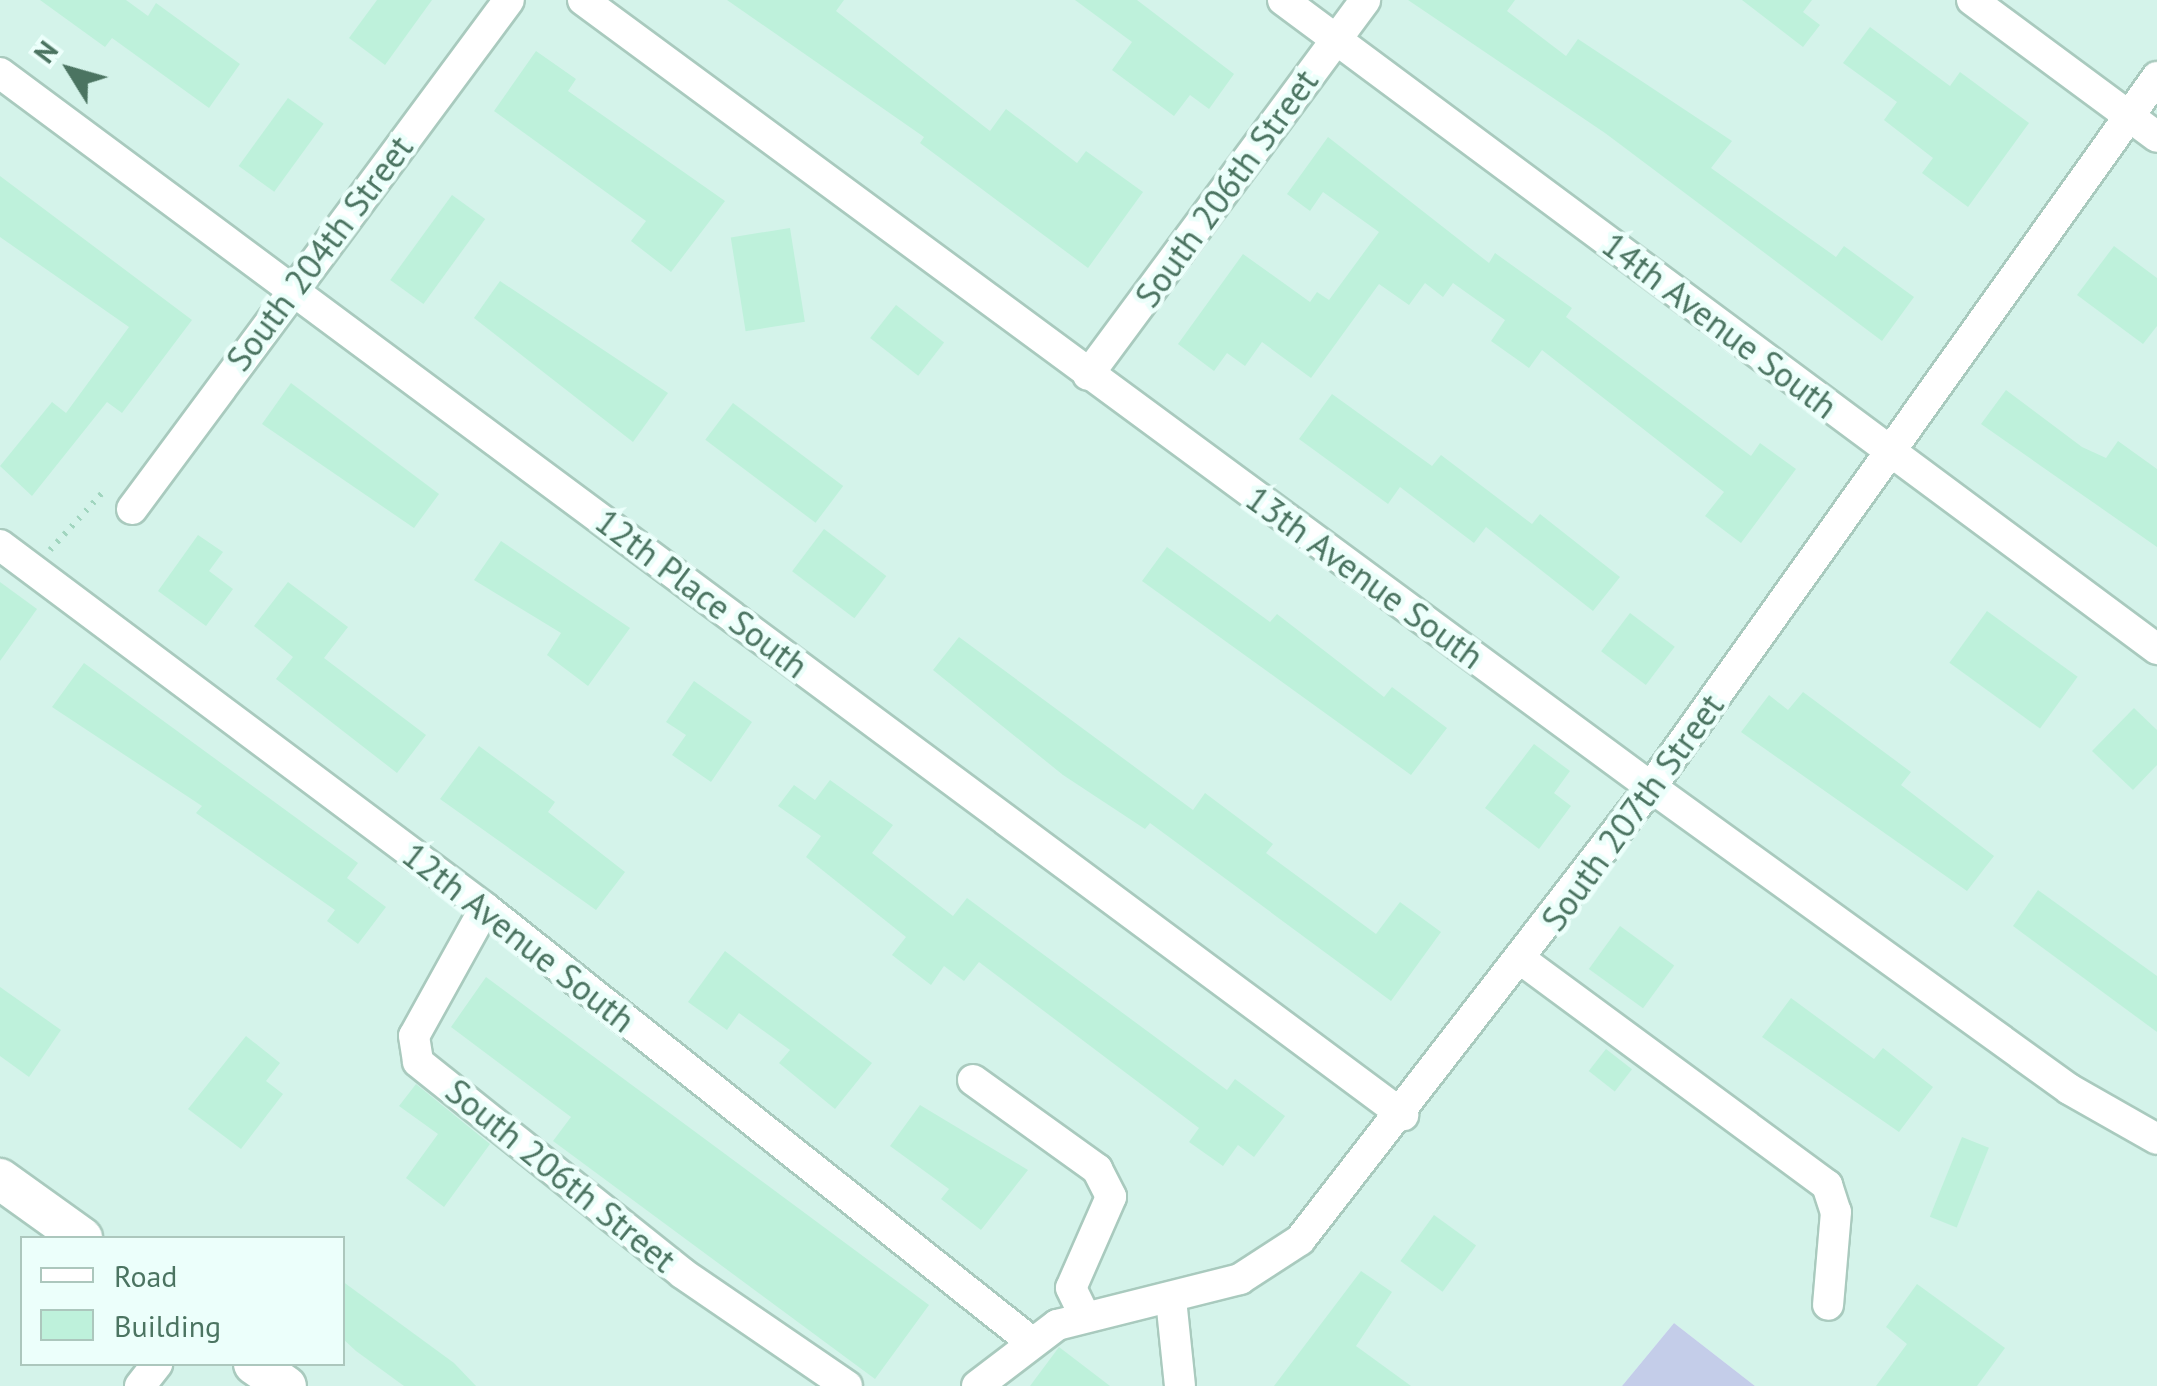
<!DOCTYPE html>
<style>
body{margin:0}
#map{position:relative;width:2157px;height:1386px;overflow:hidden;background:#e6fcf7;font-family:"PT Sans",sans-serif}
div>[style]{position:absolute}
[style*='--x']{left:calc(var(--x)*1px);top:calc(var(--y)*1px);width:calc(var(--w)*1px);rotate:calc(var(--a)*1deg)}
.residential>*{inset:0;background:#d4f3ea}
.green>*{inset:0;background:#c4cde9}
.building>*{inset:0;background:#bef1db;transform-origin:0 0}
.path>*{height:6px;margin-top:-3px;transform-origin:0;background:repeating-linear-gradient(90deg,#a1d5bf 0 2.5px,transparent 0 10.5px)}
.roads{filter:drop-shadow(2px 0 #a9cabe) drop-shadow(-2px 0 #a9cabe) drop-shadow(0 2px #a9cabe) drop-shadow(0 -2px #a9cabe)}
.minor>*{height:30px;margin:-15px;padding:0 15px;transform-origin:15px;border-radius:15px;background:#fff}
.secondary>*{height:40px;margin:-20px;padding:0 20px;transform-origin:20px;border-radius:20px;background:#fff}
span{translate:-50% -50%;white-space:nowrap;text-align:center;line-height:1.15;-webkit-text-stroke:9px #ecfffb;paint-order:stroke}
.street-label{font-size:35px;color:#4b7461}
.legend{position:absolute;left:20px;top:1236px;width:325px;height:130px;box-sizing:border-box;background:#ecfffb;border:2px solid #acc7bd;margin:0;padding:12px 18px;list-style:none;font-size:30px;color:#4b7461}
.legend li{display:flex;align-items:center;gap:20px;height:50px}
.legend b{width:50px;border:2px solid #acc7bd}
.north{position:absolute;left:20px;top:20px;width:100px;height:100px;-webkit-text-stroke:8px #ecfffb;paint-order:stroke;rotate:307deg;font-size:28px;font-weight:700;line-height:40px;text-align:center;color:#4b7461}
.north::after{content:'';display:block;margin:auto;width:35px;height:45px;background:#4b7461;clip-path:polygon(50% 0,100% 100%,50% 72%,0 100%)}
</style>
<div id="map">
<div class="residential">
<i style="clip-path:polygon(evenodd,0 0,2157px 0,2157px 1386px,1755px 1386px,1674px 1323px,1622px 1386px,0 1386px,0 0,22px 1238px,342px 1238px,342px 1364px,22px 1364px,22px 1238px)"></i>
</div>
<div class="green">
<i style="clip-path:polygon(1674px 1323px,1755px 1386px,1622px 1386px)"></i>
</div>
<div class="building">
<i style="clip-path:polygon(40px 0,126px 0,148px 16px,156px 3px,240px 64px,209px 108px,112px 38px,105px 47px)"></i>
<i style="clip-path:polygon(377px 0,432px 0,385px 65px,349px 38px)"></i>
<i style="clip-path:polygon(727px 0,844px 0,836px 11px,990px 131px,1006px 109px,1077px 163px,1086px 151px,1143px 192px,1088px 268px,920px 143px,924px 137px)"></i>
<i style="clip-path:polygon(1075px 0,1137px 0,1234px 74px,1209px 109px,1190px 95px,1174px 116px,1112px 70px,1132px 42px)"></i>
<i style="clip-path:polygon(1408px 0,1515px 0,1507px 11px,1566px 56px,1578px 39px,1732px 141px,1711px 168px,1836px 257px,1844px 246px,1914px 297px,1882px 341px,1605px 133px)"></i>
<i style="clip-path:polygon(1742px 0,1812px 0,1803px 12px,1820px 25px,1803px 47px)"></i>
<i style="clip-path:polygon(1870px 27px,1950px 86px,1960px 72px,2029px 123px,1968px 207px,1922px 173px,1933px 158px,1884px 120px,1897px 102px,1843px 63px)"></i>
<i style="clip-path:polygon(536px 51px,576px 79px,568px 91px,725px 201px,671px 272px,631px 241px,646px 221px,494px 111px)"></i>
<i style="left:288px;top:98px;width:44px;height:84px;rotate:36deg"></i>
<i style="clip-path:polygon(1328px 137px,1489px 263px,1495px 253px,1572px 308px,1566px 317px,1751px 456px,1760px 443px,1796px 469px,1741px 543px,1705px 516px,1724px 492px,1542px 350px,1529px 368px,1491px 341px,1505px 320px,1453px 283px,1443px 297px,1425px 283px,1409px 305px,1379px 284px,1311px 378px,1262px 342px,1245px 366px,1227px 353px,1214px 371px,1178px 344px,1243px 254px,1310px 302px,1317px 292px,1329px 300px,1379px 232px,1323px 192px,1310px 211px,1287px 194px)"></i>
<i style="clip-path:polygon(0 176px,192px 320px,122px 413px,107px 402px,32px 496px,0 466px,52px 402px,66px 413px,129px 327px,0 237px)"></i>
<i style="left:452px;top:195px;width:41px;height:105px;rotate:36deg"></i>
<i style="left:790px;top:228px;width:95px;height:60px;rotate:81deg"></i>
<i style="clip-path:polygon(2114px 246px,2157px 278px,2157px 326px,2143px 344px,2077px 295px)"></i>
<i style="clip-path:polygon(500px 281px,668px 393px,633px 442px,474px 318px)"></i>
<i style="left:896px;top:305px;width:61px;height:42px;rotate:38deg"></i>
<i style="clip-path:polygon(291px 383px,439px 494px,414px 528px,262px 424px)"></i>
<i style="clip-path:polygon(2006px 390px,2082px 447px,2106px 458px,2118px 441px,2157px 469px,2157px 547px,1981px 424px)"></i>
<i style="clip-path:polygon(1332px 394px,1432px 466px,1441px 455px,1532px 524px,1540px 514px,1620px 577px,1593px 611px,1486px 527px,1474px 543px,1400px 487px,1388px 504px,1299px 439px)"></i>
<i style="left:733px;top:403px;width:138px;height:46px;rotate:37deg"></i>
<i style="left:824px;top:529px;width:78px;height:53px;rotate:37deg"></i>
<i style="clip-path:polygon(198px 535px,223px 552px,209px 571px,233px 589px,206px 626px,158px 591px)"></i>
<i style="clip-path:polygon(501px 541px,630px 628px,588px 686px,547px 655px,561px 633px,474px 580px)"></i>
<i style="clip-path:polygon(1167px 547px,1270px 622px,1277px 614px,1384px 697px,1392px 687px,1447px 728px,1411px 775px,1142px 581px)"></i>
<i style="clip-path:polygon(0 582px,37px 609px,0 661px)"></i>
<i style="clip-path:polygon(288px 582px,348px 627px,324px 658px,426px 735px,397px 773px,276px 679px,293px 657px,254px 626px)"></i>
<i style="left:1987px;top:611px;width:112px;height:64px;rotate:36deg"></i>
<i style="left:1630px;top:613px;width:56px;height:48px;rotate:37deg"></i>
<i style="clip-path:polygon(959px 637px,1193px 810px,1205px 793px,1273px 844px,1266px 853px,1376px 934px,1400px 902px,1441px 932px,1391px 1001px,1150px 823px,1145px 829px,1063px 775px,933px 670px)"></i>
<i style="clip-path:polygon(84px 663px,358px 863px,347px 878px,386px 907px,358px 944px,327px 921px,335px 910px,196px 813px,202px 806px,52px 707px)"></i>
<i style="clip-path:polygon(694px 681px,752px 722px,711px 782px,672px 755px,686px 735px,666px 722px)"></i>
<i style="clip-path:polygon(1803px 692px,1911px 772px,1901px 785px,1994px 856px,1967px 891px,1741px 732px,1769px 695px,1788px 710px)"></i>
<i style="clip-path:polygon(2134px 708px,2157px 730px,2157px 765px,2133px 790px,2092px 751px)"></i>
<i style="clip-path:polygon(1534px 744px,1570px 771px,1554px 793px,1571px 806px,1539px 849px,1485px 808px)"></i>
<i style="clip-path:polygon(479px 746px,555px 802px,548px 812px,625px 872px,596px 910px,440px 799px)"></i>
<i style="clip-path:polygon(830px 780px,893px 825px,872px 853px,953px 916px,967px 898px,1227px 1090px,1235px 1079px,1285px 1116px,1254px 1157px,1238px 1145px,1223px 1166px,1189px 1142px,1199px 1128px,979px 962px,964px 981px,944px 966px,931px 985px,892px 955px,906px 937px,806px 857px,821px 836px,778px 806px,794px 785px,815px 800px)"></i>
<i style="clip-path:polygon(2038px 890px,2157px 976px,2157px 1032px,2013px 926px)"></i>
<i style="left:1620px;top:926px;width:67px;height:53px;rotate:36deg"></i>
<i style="clip-path:polygon(725px 951px,872px 1063px,835px 1109px,779px 1063px,790px 1050px,739px 1013px,727px 1030px,688px 1002px)"></i>
<i style="clip-path:polygon(486px 977px,929px 1305px,875px 1379px,553px 1141px,571px 1117px,451px 1027px)"></i>
<i style="clip-path:polygon(0 987px,61px 1030px,29px 1077px,0 1056px)"></i>
<i style="clip-path:polygon(1791px 998px,1874px 1059px,1883px 1048px,1933px 1087px,1899px 1132px,1762px 1037px)"></i>
<i style="clip-path:polygon(246px 1036px,280px 1063px,266px 1081px,283px 1094px,241px 1149px,188px 1109px)"></i>
<i style="left:1606px;top:1049px;width:33px;height:28px;rotate:38deg"></i>
<i style="clip-path:polygon(416px 1084px,490px 1144px,444px 1207px,406px 1178px,438px 1134px,399px 1106px)"></i>
<i style="clip-path:polygon(920px 1105px,1028px 1170px,981px 1230px,941px 1199px,949px 1189px,890px 1146px)"></i>
<i style="left:1962px;top:1137px;width:29px;height:86px;rotate:22deg"></i>
<i style="left:1434px;top:1215px;width:52px;height:57px;rotate:36deg"></i>
<i style="clip-path:polygon(1361px 1271px,1392px 1292px,1356px 1346px,1411px 1386px,1274px 1386px)"></i>
<i style="clip-path:polygon(342px 1281px,454px 1363px,476px 1386px,404px 1386px,356px 1351px,342px 1338px)"></i>
<i style="clip-path:polygon(1917px 1284px,2005px 1348px,1977px 1386px,1876px 1386px,1907px 1344px,1886px 1327px)"></i>
<i style="clip-path:polygon(1059px 1347px,1110px 1386px,1030px 1386px)"></i>
</div>
<div class="path">
<i style="--x:50;--y:550;--w:81;--a:-47.5"></i>
</div>
<div class="roads">
<div class="minor">
<i style="--x:583;--y:0;--w:1327;--a:36.39"></i>
<i style="--x:1651;--y:787;--w:516;--a:35.85"></i>
<i style="--x:2069;--y:1089;--w:101;--a:29.6"></i>
<i style="--x:1283;--y:0;--w:1089;--a:36.6"></i>
<i style="--x:1972;--y:0;--w:230;--a:36.5"></i>
<i style="--x:0;--y:73;--w:1748;--a:36.6"></i>
<i style="--x:1088;--y:375;--w:466;--a:-53.5"></i>
<i style="--x:132;--y:509;--w:633;--a:-53.47"></i>
<i style="--x:0;--y:545;--w:606;--a:36.81"></i>
<i style="--x:485;--y:908;--w:695;--a:38.45"></i>
<i style="--x:485;--y:908;--w:146;--a:119"></i>
<i style="--x:414;--y:1036;--w:26;--a:81"></i>
<i style="--x:418;--y:1062;--w:338;--a:38.6"></i>
<i style="--x:682;--y:1273;--w:200;--a:34.4"></i>
<i style="--x:1523;--y:961;--w:378;--a:36.4"></i>
<i style="--x:1827;--y:1185;--w:28;--a:72"></i>
<i style="--x:1836;--y:1212;--w:93;--a:94.9"></i>
<i style="--x:973;--y:1080;--w:153;--a:35.7"></i>
<i style="--x:1097;--y:1169;--w:31;--a:63"></i>
<i style="--x:1111;--y:1197;--w:99;--a:113.7"></i>
<i style="--x:1071;--y:1288;--w:32;--a:64"></i>
<i style="--x:1171;--y:1299;--w:87;--a:84.1"></i>
<i style="--x:140;--y:1386;--w:28;--a:-52"></i>
<i style="--x:977;--y:1386;--w:101;--a:-37.3"></i>
<i style="--x:1057;--y:1325;--w:189;--a:-14.1"></i>
<i style="--x:1240;--y:1279;--w:72;--a:-33"></i>
<i style="--x:1300;--y:1240;--w:573;--a:-52.23"></i>
<i style="--x:1651;--y:787;--w:872;--a:-54.52"></i>
</div>
<div class="secondary">
<i style="--x:0;--y:1179;--w:101;--a:35.7"></i>
<i style="--x:254;--y:1364;--w:39;--a:35"></i>
</div>
</div>
<div class="street-label">
<span style="left:1226px;top:188px;rotate:-54deg">South 206th Street</span>
<span style="left:319px;top:253px;rotate:-53deg">South 204th Street</span>
<span style="left:1720px;top:325px;rotate:37deg">14th Avenue South</span>
<span style="left:1365px;top:577px;rotate:36deg">13th Avenue South</span>
<span style="left:702px;top:593px;rotate:37deg">12th Place South</span>
<span style="left:1632px;top:812px;rotate:-54deg">South 207th Street</span>
<span style="left:519px;top:937px;rotate:38deg">12th Avenue South</span>
<span style="left:561px;top:1175px;rotate:39deg">South 206th Street</span>
</div>
<ul class="legend">
<li><b style="height:12px;background:#fff"></b>Road</li>
<li><b style="height:28px;background:#bef1db"></b>Building</li>
</ul>
<div class="north">N</div>
</div>
